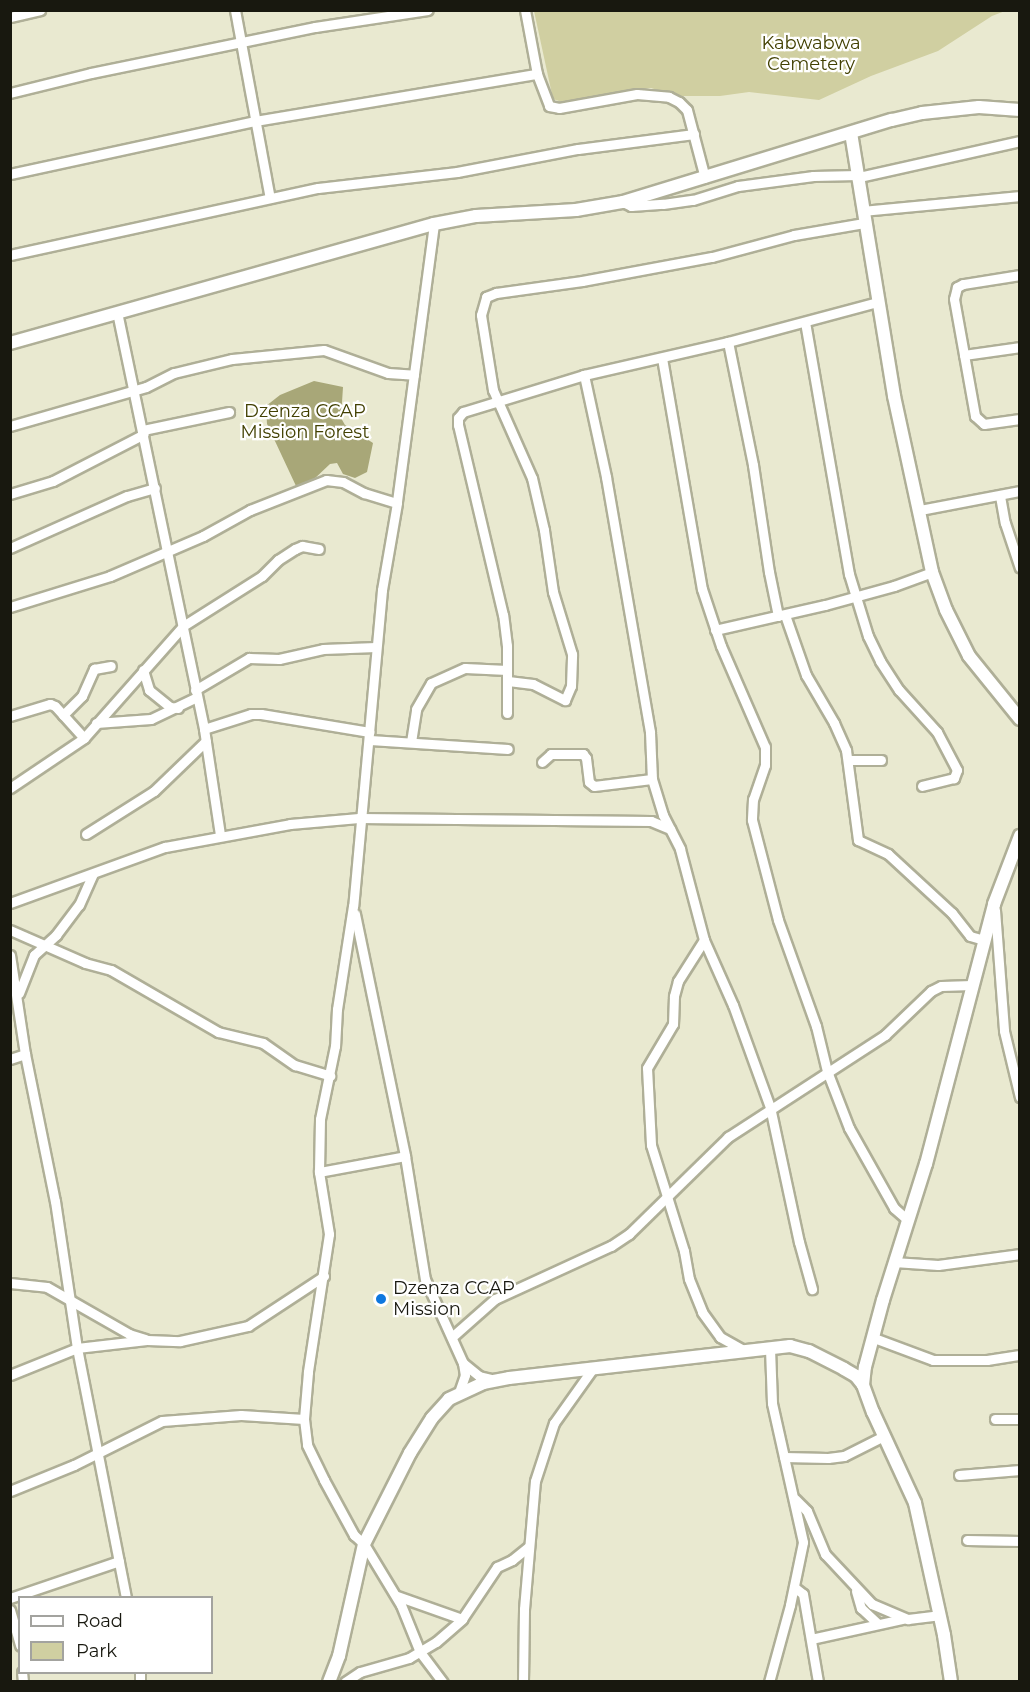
<!DOCTYPE html>
<style>
body{margin:0}
#map{position:relative;width:1030px;height:1692px;overflow:hidden;background:#e9e9d0;font-family:Montserrat,sans-serif}
div>[style]{position:absolute}
[style*='--x']{left:calc(var(--x)*1px);top:calc(var(--y)*1px);width:calc(var(--w)*1px);rotate:calc(var(--a)*1deg)}
.green>*{inset:0;background:#d0cfa1}
.forest>*{inset:0;background:#a8a778}
.roads{filter:drop-shadow(2px 0 #afaf97) drop-shadow(-2px 0 #afaf97) drop-shadow(0 2px #afaf97) drop-shadow(0 -2px #afaf97)}
.street>*{height:9px;margin:-4.5px;padding:0 4.5px;transform-origin:4.5px;border-radius:4.5px;background:#fff}
.secondary>*{height:12px;margin:-6px;padding:0 6px;transform-origin:6px;border-radius:6px;background:#fff}
.dots>*{width:16px;height:16px;translate:-50% -50%;box-sizing:border-box;border:3px solid #fff;border-radius:50%}
span{translate:-50% -50%;white-space:nowrap;text-align:center;line-height:1.15;-webkit-text-stroke:4.5px #fff;paint-order:stroke}
.park-label{font-size:18px;color:#424002}
.poi-label{font-size:18px;color:#18180f}
.left{translate:0 -50%;text-align:left}
.frame{position:absolute;inset:0;border:12px solid #18180f;pointer-events:none}
.legend{position:absolute;left:18px;top:1596px;width:195px;height:78px;box-sizing:border-box;background:#fff;border:2px solid #a3a39f;margin:0;padding:8px 10px;list-style:none;font-size:18px;color:#18180f}
.legend li{display:flex;align-items:center;gap:12px;height:30px}
.legend b{width:30px;border:2px solid #a3a39f}
</style>
<div id="map">
<div class="green">
<i style="clip-path:polygon(534px 11px,1005px 11px,992px 16px,938px 51px,871px 76px,819px 100px,749px 92px,720px 96px,676px 96px,651px 88px,619px 92px,571px 105px,553px 99px)"></i>
</div>
<div class="forest">
<i style="clip-path:polygon(314px 381px,343px 387px,341px 418px,345px 425px,373px 443px,367px 472px,355px 478px,343px 474px,337px 463px,330px 464px,312px 481px,296px 486px,267px 424px,266px 406px,280px 395px)"></i>
</div>
<div class="roads">
<div class="street">
<i style="--x:235;--y:10;--w:191;--a:79.5"></i>
<i style="--x:525;--y:10;--w:65;--a:79.4"></i>
<i style="--x:537;--y:74;--w:34;--a:69"></i>
<i style="--x:549;--y:106;--w:10;--a:11"></i>
<i style="--x:559;--y:108;--w:79;--a:-10.2"></i>
<i style="--x:637;--y:94;--w:32;--a:5"></i>
<i style="--x:669;--y:97;--w:11;--a:27"></i>
<i style="--x:679;--y:102;--w:11;--a:45"></i>
<i style="--x:687;--y:110;--w:70;--a:75.2"></i>
<i style="--x:10;--y:17;--w:31;--a:-13"></i>
<i style="--x:10;--y:93;--w:83;--a:-13.9"></i>
<i style="--x:91;--y:73;--w:229;--a:-11.6"></i>
<i style="--x:315;--y:27;--w:114;--a:-8.6"></i>
<i style="--x:10;--y:174;--w:251;--a:-12.2"></i>
<i style="--x:255;--y:121;--w:286;--a:-9.5"></i>
<i style="--x:859;--y:177;--w:165;--a:-12.6"></i>
<i style="--x:623;--y:202;--w:9;--a:27"></i>
<i style="--x:631;--y:206;--w:32;--a:-4"></i>
<i style="--x:663;--y:204;--w:30;--a:-8"></i>
<i style="--x:693;--y:200;--w:47;--a:-17.3"></i>
<i style="--x:738;--y:186;--w:76;--a:-7.6"></i>
<i style="--x:813;--y:176;--w:45;--a:-1.3"></i>
<i style="--x:862;--y:211;--w:159;--a:-5.4"></i>
<i style="--x:434;--y:224;--w:281;--a:97.6"></i>
<i style="--x:397;--y:503;--w:88;--a:99.8"></i>
<i style="--x:382;--y:590;--w:317;--a:95.2"></i>
<i style="--x:353;--y:906;--w:104;--a:98.8"></i>
<i style="--x:337;--y:1009;--w:37;--a:93"></i>
<i style="--x:335;--y:1046;--w:75;--a:101.6"></i>
<i style="--x:320;--y:1119;--w:53;--a:91.1"></i>
<i style="--x:319;--y:1172;--w:63;--a:80.8"></i>
<i style="--x:329;--y:1234;--w:140;--a:98.7"></i>
<i style="--x:308;--y:1372;--w:47;--a:94.9"></i>
<i style="--x:304;--y:1419;--w:26;--a:83"></i>
<i style="--x:307;--y:1445;--w:39;--a:64"></i>
<i style="--x:324;--y:1480;--w:63;--a:61.4"></i>
<i style="--x:354;--y:1535;--w:13;--a:42"></i>
<i style="--x:364;--y:1544;--w:71;--a:58.8"></i>
<i style="--x:401;--y:1605;--w:51;--a:68"></i>
<i style="--x:420;--y:1652;--w:38;--a:53"></i>
<i style="--x:10;--y:255;--w:315;--a:-12.3"></i>
<i style="--x:318;--y:188;--w:140;--a:-6.6"></i>
<i style="--x:457;--y:172;--w:123;--a:-10.8"></i>
<i style="--x:578;--y:149;--w:117;--a:-7.4"></i>
<i style="--x:1020;--y:275;--w:58;--a:171"></i>
<i style="--x:963;--y:284;--w:7;--a:153"></i>
<i style="--x:957;--y:287;--w:12;--a:104"></i>
<i style="--x:954;--y:299;--w:119;--a:79.8"></i>
<i style="--x:975;--y:416;--w:12;--a:42"></i>
<i style="--x:984;--y:424;--w:36;--a:-8"></i>
<i style="--x:117;--y:312;--w:426;--a:78.2"></i>
<i style="--x:204;--y:729;--w:107;--a:81.4"></i>
<i style="--x:805;--y:322;--w:256;--a:80.1"></i>
<i style="--x:849;--y:574;--w:65;--a:73"></i>
<i style="--x:868;--y:636;--w:28;--a:64"></i>
<i style="--x:880;--y:661;--w:35;--a:57"></i>
<i style="--x:899;--y:690;--w:57;--a:47.9"></i>
<i style="--x:937;--y:732;--w:43;--a:62.2"></i>
<i style="--x:957;--y:770;--w:9;--a:111"></i>
<i style="--x:954;--y:778;--w:33;--a:166"></i>
<i style="--x:728;--y:342;--w:126;--a:78.5"></i>
<i style="--x:753;--y:465;--w:108;--a:81.5"></i>
<i style="--x:769;--y:572;--w:45;--a:78.4"></i>
<i style="--x:964;--y:355;--w:57;--a:-8.1"></i>
<i style="--x:662;--y:358;--w:234;--a:80.2"></i>
<i style="--x:702;--y:589;--w:60;--a:71.6"></i>
<i style="--x:721;--y:646;--w:110;--a:66.5"></i>
<i style="--x:765;--y:747;--w:18;--a:90"></i>
<i style="--x:765;--y:765;--w:36;--a:109"></i>
<i style="--x:753;--y:799;--w:21;--a:93"></i>
<i style="--x:752;--y:820;--w:103;--a:75.4"></i>
<i style="--x:778;--y:920;--w:113;--a:70.3"></i>
<i style="--x:816;--y:1026;--w:46;--a:76.3"></i>
<i style="--x:827;--y:1071;--w:61;--a:68.9"></i>
<i style="--x:849;--y:1128;--w:92;--a:60.6"></i>
<i style="--x:894;--y:1208;--w:18;--a:41"></i>
<i style="--x:584;--y:375;--w:104;--a:77.8"></i>
<i style="--x:606;--y:477;--w:259;--a:80.2"></i>
<i style="--x:650;--y:732;--w:47;--a:87.6"></i>
<i style="--x:652;--y:779;--w:38;--a:73"></i>
<i style="--x:663;--y:815;--w:38;--a:63"></i>
<i style="--x:680;--y:849;--w:94;--a:75.2"></i>
<i style="--x:704;--y:940;--w:71;--a:66"></i>
<i style="--x:733;--y:1005;--w:109;--a:70.1"></i>
<i style="--x:770;--y:1107;--w:138;--a:77.9"></i>
<i style="--x:799;--y:1242;--w:49;--a:74.5"></i>
<i style="--x:10;--y:426;--w:141;--a:-16"></i>
<i style="--x:146;--y:387;--w:31;--a:-27"></i>
<i style="--x:174;--y:373;--w:60;--a:-13.6"></i>
<i style="--x:232;--y:359;--w:92;--a:-5.6"></i>
<i style="--x:324;--y:350;--w:68;--a:19.8"></i>
<i style="--x:388;--y:373;--w:26;--a:4"></i>
<i style="--x:143;--y:430;--w:88;--a:-11.8"></i>
<i style="--x:10;--y:494;--w:45;--a:-16.8"></i>
<i style="--x:53;--y:481;--w:102;--a:-27.3"></i>
<i style="--x:1000;--y:496;--w:27;--a:80"></i>
<i style="--x:1005;--y:523;--w:47;--a:71.6"></i>
<i style="--x:920;--y:510;--w:102;--a:-10.8"></i>
<i style="--x:10;--y:548;--w:128;--a:-24"></i>
<i style="--x:127;--y:496;--w:29;--a:-16"></i>
<i style="--x:10;--y:607;--w:105;--a:-17.2"></i>
<i style="--x:110;--y:576;--w:101;--a:-23.3"></i>
<i style="--x:203;--y:536;--w:54;--a:-29"></i>
<i style="--x:250;--y:510;--w:82;--a:-21.5"></i>
<i style="--x:326;--y:480;--w:17;--a:7"></i>
<i style="--x:343;--y:482;--w:24;--a:28"></i>
<i style="--x:364;--y:493;--w:34;--a:17"></i>
<i style="--x:785;--y:615;--w:64;--a:70.7"></i>
<i style="--x:806;--y:675;--w:56;--a:59.7"></i>
<i style="--x:834;--y:723;--w:30;--a:66"></i>
<i style="--x:846;--y:750;--w:91;--a:82.4"></i>
<i style="--x:858;--y:840;--w:33;--a:25"></i>
<i style="--x:888;--y:854;--w:87;--a:42.7"></i>
<i style="--x:952;--y:913;--w:29;--a:52"></i>
<i style="--x:970;--y:936;--w:15;--a:16"></i>
<i style="--x:715;--y:630;--w:113;--a:-12.8"></i>
<i style="--x:825;--y:605;--w:72;--a:-15.4"></i>
<i style="--x:894;--y:586;--w:40;--a:-20.2"></i>
<i style="--x:143;--y:670;--w:21;--a:73"></i>
<i style="--x:149;--y:690;--w:27;--a:39"></i>
<i style="--x:170;--y:707;--w:8;--a:7"></i>
<i style="--x:508;--y:681;--w:25;--a:7"></i>
<i style="--x:533;--y:684;--w:36;--a:27"></i>
<i style="--x:565;--y:700;--w:15;--a:-67"></i>
<i style="--x:571;--y:686;--w:32;--a:-88"></i>
<i style="--x:572;--y:654;--w:65;--a:-107"></i>
<i style="--x:553;--y:592;--w:63;--a:-98.3"></i>
<i style="--x:544;--y:530;--w:53;--a:-103"></i>
<i style="--x:532;--y:478;--w:96;--a:-113.9"></i>
<i style="--x:493;--y:390;--w:76;--a:-99.1"></i>
<i style="--x:481;--y:315;--w:19;--a:-74"></i>
<i style="--x:486;--y:297;--w:11;--a:-22"></i>
<i style="--x:496;--y:293;--w:87;--a:-7.9"></i>
<i style="--x:582;--y:281;--w:132;--a:-10.5"></i>
<i style="--x:712;--y:257;--w:85;--a:-15"></i>
<i style="--x:794;--y:235;--w:71;--a:-9.7"></i>
<i style="--x:195;--y:690;--w:63;--a:-30.7"></i>
<i style="--x:249;--y:658;--w:30;--a:2"></i>
<i style="--x:279;--y:659;--w:45;--a:-12.8"></i>
<i style="--x:323;--y:649;--w:53;--a:-2.2"></i>
<i style="--x:507;--y:713;--w:67;--a:-90"></i>
<i style="--x:507;--y:646;--w:31;--a:-97"></i>
<i style="--x:503;--y:615;--w:195;--a:-103.3"></i>
<i style="--x:458;--y:425;--w:7;--a:-90"></i>
<i style="--x:458;--y:418;--w:8;--a:-50"></i>
<i style="--x:463;--y:412;--w:127;--a:-17"></i>
<i style="--x:584;--y:375;--w:148;--a:-12.9"></i>
<i style="--x:728;--y:342;--w:154;--a:-15"></i>
<i style="--x:63;--y:715;--w:27;--a:-45"></i>
<i style="--x:82;--y:696;--w:30;--a:-66"></i>
<i style="--x:94;--y:669;--w:17;--a:-10"></i>
<i style="--x:10;--y:716;--w:42;--a:-16.7"></i>
<i style="--x:50;--y:704;--w:5;--a:22"></i>
<i style="--x:55;--y:706;--w:43;--a:47.8"></i>
<i style="--x:96;--y:723;--w:55;--a:-4.2"></i>
<i style="--x:151;--y:719;--w:51;--a:-25.6"></i>
<i style="--x:204;--y:729;--w:49;--a:-17.7"></i>
<i style="--x:251;--y:714;--w:10;--a:0"></i>
<i style="--x:261;--y:714;--w:110;--a:9.4"></i>
<i style="--x:370;--y:740;--w:138;--a:3.7"></i>
<i style="--x:411;--y:742;--w:33;--a:-81"></i>
<i style="--x:416;--y:709;--w:30;--a:-60"></i>
<i style="--x:431;--y:683;--w:37;--a:-24"></i>
<i style="--x:465;--y:668;--w:42;--a:2.7"></i>
<i style="--x:848;--y:760;--w:33;--a:0"></i>
<i style="--x:542;--y:762;--w:12;--a:-42"></i>
<i style="--x:551;--y:754;--w:32;--a:0"></i>
<i style="--x:583;--y:754;--w:5;--a:53"></i>
<i style="--x:586;--y:758;--w:24;--a:83"></i>
<i style="--x:589;--y:782;--w:6;--a:39"></i>
<i style="--x:594;--y:786;--w:58;--a:-6.9"></i>
<i style="--x:10;--y:788;--w:89;--a:-34"></i>
<i style="--x:84;--y:738;--w:149;--a:-48.5"></i>
<i style="--x:183;--y:626;--w:93;--a:-32.3"></i>
<i style="--x:262;--y:576;--w:23;--a:-45"></i>
<i style="--x:278;--y:560;--w:20;--a:-33"></i>
<i style="--x:295;--y:549;--w:8;--a:-23"></i>
<i style="--x:302;--y:546;--w:17;--a:10"></i>
<i style="--x:86;--y:834;--w:80;--a:-32.3"></i>
<i style="--x:154;--y:791;--w:72;--a:-43.9"></i>
<i style="--x:10;--y:903;--w:165;--a:-19.9"></i>
<i style="--x:165;--y:847;--w:127;--a:-10.4"></i>
<i style="--x:290;--y:824;--w:69;--a:-5"></i>
<i style="--x:359;--y:818;--w:292;--a:0.6"></i>
<i style="--x:651;--y:821;--w:21;--a:23"></i>
<i style="--x:995;--y:910;--w:121;--a:85.7"></i>
<i style="--x:1004;--y:1031;--w:68;--a:76.4"></i>
<i style="--x:355;--y:914;--w:247;--a:78.3"></i>
<i style="--x:405;--y:1156;--w:125;--a:80.8"></i>
<i style="--x:425;--y:1279;--w:92;--a:65.7"></i>
<i style="--x:463;--y:1363;--w:12;--a:81"></i>
<i style="--x:465;--y:1375;--w:18;--a:109"></i>
<i style="--x:10;--y:930;--w:82;--a:23.7"></i>
<i style="--x:85;--y:963;--w:27;--a:15"></i>
<i style="--x:111;--y:970;--w:124;--a:30.1"></i>
<i style="--x:218;--y:1032;--w:46;--a:13.7"></i>
<i style="--x:263;--y:1043;--w:39;--a:35"></i>
<i style="--x:295;--y:1065;--w:37;--a:17"></i>
<i style="--x:704;--y:940;--w:49;--a:122.4"></i>
<i style="--x:678;--y:981;--w:16;--a:105"></i>
<i style="--x:674;--y:996;--w:28;--a:92"></i>
<i style="--x:673;--y:1024;--w:51;--a:120.6"></i>
<i style="--x:647;--y:1068;--w:77;--a:87"></i>
<i style="--x:651;--y:1145;--w:111;--a:72.7"></i>
<i style="--x:684;--y:1251;--w:28;--a:80"></i>
<i style="--x:689;--y:1279;--w:35;--a:68"></i>
<i style="--x:702;--y:1312;--w:31;--a:54"></i>
<i style="--x:720;--y:1337;--w:26;--a:29"></i>
<i style="--x:10;--y:955;--w:100;--a:81.4"></i>
<i style="--x:25;--y:1054;--w:150;--a:78.5"></i>
<i style="--x:55;--y:1201;--w:149;--a:81.5"></i>
<i style="--x:77;--y:1348;--w:255;--a:78.9"></i>
<i style="--x:19;--y:993;--w:41;--a:-68.5"></i>
<i style="--x:34;--y:955;--w:30;--a:-42"></i>
<i style="--x:56;--y:935;--w:38;--a:-53"></i>
<i style="--x:79;--y:905;--w:34;--a:-66"></i>
<i style="--x:10;--y:1059;--w:16;--a:-18"></i>
<i style="--x:319;--y:1172;--w:87;--a:-10.5"></i>
<i style="--x:894;--y:1262;--w:44;--a:3.9"></i>
<i style="--x:938;--y:1265;--w:83;--a:-7.6"></i>
<i style="--x:10;--y:1283;--w:37;--a:6"></i>
<i style="--x:47;--y:1287;--w:95;--a:29.8"></i>
<i style="--x:129;--y:1334;--w:17;--a:17"></i>
<i style="--x:453;--y:1336;--w:56;--a:-41.4"></i>
<i style="--x:495;--y:1299;--w:128;--a:-24.6"></i>
<i style="--x:611;--y:1246;--w:22;--a:-34"></i>
<i style="--x:629;--y:1234;--w:139;--a:-44.4"></i>
<i style="--x:728;--y:1137;--w:187;--a:-33"></i>
<i style="--x:885;--y:1035;--w:64;--a:-43.7"></i>
<i style="--x:931;--y:991;--w:11;--a:-27"></i>
<i style="--x:941;--y:986;--w:31;--a:-2"></i>
<i style="--x:874;--y:1338;--w:63;--a:20.4"></i>
<i style="--x:933;--y:1360;--w:54;--a:0"></i>
<i style="--x:987;--y:1360;--w:33;--a:-9"></i>
<i style="--x:463;--y:1363;--w:21;--a:39"></i>
<i style="--x:479;--y:1376;--w:12;--a:14"></i>
<i style="--x:10;--y:1375;--w:72;--a:-21.9"></i>
<i style="--x:77;--y:1348;--w:70;--a:-6.5"></i>
<i style="--x:147;--y:1340;--w:33;--a:2"></i>
<i style="--x:180;--y:1341;--w:70;--a:-12.4"></i>
<i style="--x:248;--y:1326;--w:91;--a:-33.3"></i>
<i style="--x:995;--y:1419;--w:25;--a:0"></i>
<i style="--x:784;--y:1457;--w:44;--a:1.3"></i>
<i style="--x:828;--y:1458;--w:16;--a:-7"></i>
<i style="--x:844;--y:1456;--w:45;--a:-26.6"></i>
<i style="--x:959;--y:1475;--w:61;--a:-4.7"></i>
<i style="--x:10;--y:1491;--w:69;--a:-22.1"></i>
<i style="--x:74;--y:1465;--w:98;--a:-26.6"></i>
<i style="--x:162;--y:1421;--w:79;--a:-4.3"></i>
<i style="--x:241;--y:1415;--w:63;--a:3.6"></i>
<i style="--x:795;--y:1499;--w:17;--a:45"></i>
<i style="--x:807;--y:1511;--w:47;--a:67.3"></i>
<i style="--x:825;--y:1554;--w:69;--a:46.8"></i>
<i style="--x:872;--y:1604;--w:39;--a:23"></i>
<i style="--x:908;--y:1619;--w:31;--a:-7"></i>
<i style="--x:967;--y:1540;--w:53;--a:1.1"></i>
<i style="--x:794;--y:1587;--w:11;--a:38"></i>
<i style="--x:803;--y:1594;--w:89;--a:80.3"></i>
<i style="--x:856;--y:1591;--w:18;--a:74"></i>
<i style="--x:861;--y:1608;--w:22;--a:43"></i>
<i style="--x:397;--y:1596;--w:69;--a:19.5"></i>
<i style="--x:10;--y:1598;--w:115;--a:-18.7"></i>
<i style="--x:10;--y:1610;--w:37;--a:74"></i>
<i style="--x:811;--y:1639;--w:94;--a:-12.3"></i>
<i style="--x:22;--y:1672;--w:10;--a:84"></i>
<i style="--x:140;--y:1672;--w:10;--a:90"></i>
<i style="--x:345;--y:1682;--w:18;--a:-34"></i>
<i style="--x:360;--y:1672;--w:51;--a:-15.9"></i>
<i style="--x:409;--y:1658;--w:31;--a:-31"></i>
<i style="--x:436;--y:1642;--w:35;--a:-41"></i>
<i style="--x:462;--y:1619;--w:63;--a:-56.1"></i>
<i style="--x:497;--y:1567;--w:17;--a:-25"></i>
<i style="--x:512;--y:1560;--w:22;--a:-39"></i>
<i style="--x:523;--y:1682;--w:73;--a:-89.2"></i>
<i style="--x:524;--y:1609;--w:128;--a:-85.1"></i>
<i style="--x:535;--y:1481;--w:61;--a:-71.9"></i>
<i style="--x:554;--y:1423;--w:64;--a:-54.6"></i>
<i style="--x:769;--y:1682;--w:80;--a:-74.7"></i>
<i style="--x:790;--y:1605;--w:64;--a:-78.3"></i>
<i style="--x:803;--y:1542;--w:142;--a:-102.6"></i>
<i style="--x:772;--y:1403;--w:55;--a:-92.1"></i>
</div>
<div class="secondary">
<i style="--x:851;--y:133;--w:266;--a:80.7"></i>
<i style="--x:894;--y:396;--w:180;--a:77.8"></i>
<i style="--x:932;--y:572;--w:40;--a:69.8"></i>
<i style="--x:946;--y:610;--w:51;--a:63.4"></i>
<i style="--x:969;--y:656;--w:81;--a:51"></i>
<i style="--x:10;--y:343;--w:440;--a:-15.7"></i>
<i style="--x:434;--y:224;--w:43;--a:-10.8"></i>
<i style="--x:476;--y:216;--w:100;--a:-3.4"></i>
<i style="--x:576;--y:210;--w:48;--a:-9.7"></i>
<i style="--x:623;--y:202;--w:281;--a:-17"></i>
<i style="--x:892;--y:120;--w:31;--a:-13"></i>
<i style="--x:922;--y:113;--w:57;--a:-6"></i>
<i style="--x:979;--y:107;--w:41;--a:4.2"></i>
<i style="--x:863;--y:1385;--w:18;--a:-84"></i>
<i style="--x:865;--y:1367;--w:69;--a:-75"></i>
<i style="--x:883;--y:1300;--w:143;--a:-72.5"></i>
<i style="--x:926;--y:1164;--w:269;--a:-75.3"></i>
<i style="--x:994;--y:904;--w:73;--a:-69.1"></i>
<i style="--x:329;--y:1682;--w:28;--a:-69"></i>
<i style="--x:339;--y:1656;--w:115;--a:-77.4"></i>
<i style="--x:364;--y:1544;--w:102;--a:-63.2"></i>
<i style="--x:410;--y:1453;--w:41;--a:-57.8"></i>
<i style="--x:432;--y:1418;--w:25;--a:-48"></i>
<i style="--x:449;--y:1399;--w:38;--a:-25"></i>
<i style="--x:483;--y:1383;--w:26;--a:-11"></i>
<i style="--x:509;--y:1378;--w:283;--a:-6.5"></i>
<i style="--x:790;--y:1346;--w:20;--a:15"></i>
<i style="--x:809;--y:1351;--w:39;--a:27"></i>
<i style="--x:844;--y:1369;--w:14;--a:30"></i>
<i style="--x:856;--y:1376;--w:11;--a:52"></i>
<i style="--x:863;--y:1385;--w:29;--a:70"></i>
<i style="--x:873;--y:1412;--w:100;--a:65.2"></i>
<i style="--x:915;--y:1503;--w:135;--a:77.6"></i>
<i style="--x:944;--y:1635;--w:48;--a:81.5"></i>
</div>
</div>
<div class="dots">
<i style="left:381px;top:1299px;background:#0e77df"></i>
</div>
<div class="park-label">
<span style="left:811px;top:54px">Kabwabwa<br>Cemetery</span>
<span style="left:305px;top:422px">Dzenza CCAP<br>Mission Forest</span>
</div>
<div class="poi-label">
<span class="left" style="left:393px;top:1299px">Dzenza CCAP<br>Mission</span>
</div>
<div class="frame"></div>
<ul class="legend">
<li><b style="height:8px;background:#fff"></b>Road</li>
<li><b style="height:16px;background:#d0cfa1"></b>Park</li>
</ul>
</div>
